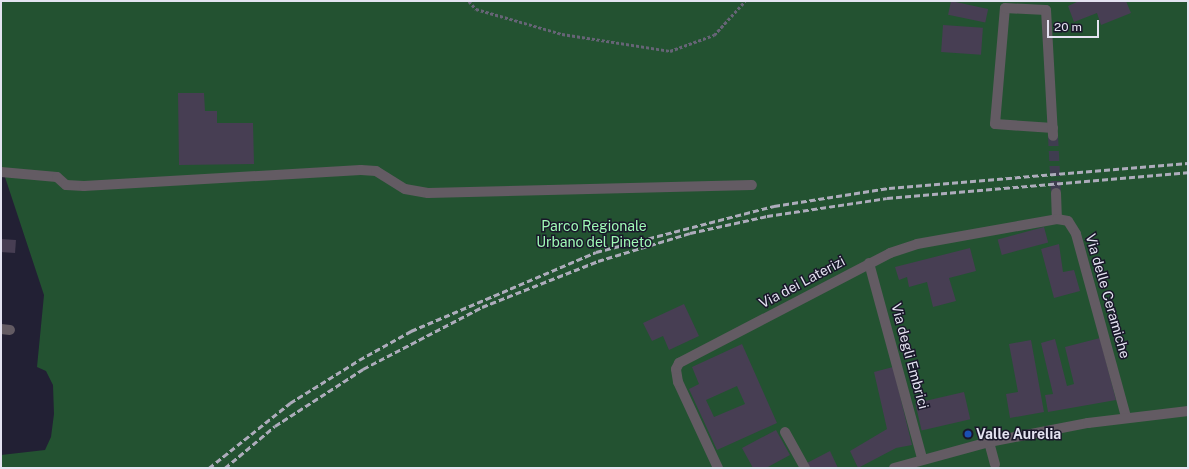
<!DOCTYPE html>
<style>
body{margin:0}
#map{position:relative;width:1189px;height:469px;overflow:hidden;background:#222034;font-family:"Public Sans",sans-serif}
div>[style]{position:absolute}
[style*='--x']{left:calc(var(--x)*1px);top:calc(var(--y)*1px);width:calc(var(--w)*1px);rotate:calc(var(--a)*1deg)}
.green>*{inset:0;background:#235231}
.building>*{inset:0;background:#473e53;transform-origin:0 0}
.minor-tunnel>*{height:10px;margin-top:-5px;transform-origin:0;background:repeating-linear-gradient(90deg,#3f3d50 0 10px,transparent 0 15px)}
.path>*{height:2.5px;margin-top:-1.25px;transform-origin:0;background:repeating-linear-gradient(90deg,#666476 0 3px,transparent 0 5px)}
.minor>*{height:10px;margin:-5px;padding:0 5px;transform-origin:5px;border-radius:5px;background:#635b63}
.rail>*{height:3px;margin-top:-1.5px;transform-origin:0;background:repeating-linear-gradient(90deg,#adacbb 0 6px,transparent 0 9px)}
.dots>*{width:11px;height:11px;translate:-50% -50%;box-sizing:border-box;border:2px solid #19172a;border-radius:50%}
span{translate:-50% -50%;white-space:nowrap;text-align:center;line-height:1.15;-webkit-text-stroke:3px #19172a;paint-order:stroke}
.park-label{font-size:14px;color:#9ffab6}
.street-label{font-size:14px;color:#e4e3f1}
.poi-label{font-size:14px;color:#e4e3f1;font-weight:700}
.left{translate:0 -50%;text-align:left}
.frame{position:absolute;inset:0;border:2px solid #e4e3f1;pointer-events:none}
.scale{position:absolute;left:1047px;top:20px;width:52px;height:18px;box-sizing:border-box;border:2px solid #e4e3f1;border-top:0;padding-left:5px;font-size:12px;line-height:14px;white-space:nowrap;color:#e4e3f1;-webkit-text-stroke:3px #19172a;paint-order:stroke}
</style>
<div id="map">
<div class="green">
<i style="clip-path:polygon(1px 1px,1188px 1px,1188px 468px,1px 468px,1px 455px,45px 450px,51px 437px,54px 414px,53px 385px,46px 371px,37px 367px,44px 295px,1px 165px)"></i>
</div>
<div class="building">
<i style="left:951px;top:1px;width:38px;height:14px;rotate:12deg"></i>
<i style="clip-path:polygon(1079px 1px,1126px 1px,1131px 13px,1101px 25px,1097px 13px,1074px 22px,1068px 6px)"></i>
<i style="left:943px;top:25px;width:40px;height:27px;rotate:4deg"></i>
<i style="clip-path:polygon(178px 93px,204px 93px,205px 111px,217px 111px,217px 123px,253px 123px,254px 164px,179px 165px)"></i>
<i style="left:1044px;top:227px;width:16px;height:48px;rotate:75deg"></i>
<i style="left:1px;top:239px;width:15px;height:13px;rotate:4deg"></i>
<i style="clip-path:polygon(1059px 244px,1063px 272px,1074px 270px,1080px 291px,1054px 298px,1041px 249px)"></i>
<i style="clip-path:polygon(970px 248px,976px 271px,949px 278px,956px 301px,933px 307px,927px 282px,909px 287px,907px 277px,899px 280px,895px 267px)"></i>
<i style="clip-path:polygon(684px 304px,699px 336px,669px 350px,663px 336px,652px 341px,643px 323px)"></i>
<i style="clip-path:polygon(1100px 338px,1116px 400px,1048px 412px,1045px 395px,1053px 394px,1041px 343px,1055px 339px,1067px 386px,1074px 384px,1065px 347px)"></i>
<i style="clip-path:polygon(1031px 340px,1044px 412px,1010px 418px,1006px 394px,1018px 392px,1009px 344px)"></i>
<i style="clip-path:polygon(evenodd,742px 344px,777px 423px,717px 450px,689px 389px,699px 384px,692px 367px,742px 344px,737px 386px,745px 404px,714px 417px,706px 400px,737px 386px)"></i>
<i style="clip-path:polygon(893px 367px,912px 445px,896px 448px,858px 468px,850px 451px,887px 429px,874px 372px)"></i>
<i style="left:964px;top:392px;width:28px;height:50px;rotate:77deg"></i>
<i style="clip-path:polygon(776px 430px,790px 455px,766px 468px,753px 468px,742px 448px)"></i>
<i style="clip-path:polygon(830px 451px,838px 468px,807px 468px,805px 464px)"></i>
</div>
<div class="minor-tunnel">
<i style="--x:1053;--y:136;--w:57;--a:87"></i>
</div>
<div class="path">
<i style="--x:469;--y:1;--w:11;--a:49"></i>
<i style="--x:476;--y:9;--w:90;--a:16.2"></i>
<i style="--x:562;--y:34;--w:109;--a:8.9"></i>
<i style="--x:670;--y:51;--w:47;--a:-20"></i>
<i style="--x:714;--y:35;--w:46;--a:-47.6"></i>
</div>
<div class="minor">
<i style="--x:1053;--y:128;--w:58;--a:-176.1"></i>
<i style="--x:995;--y:124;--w:116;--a:-85.1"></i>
<i style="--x:1005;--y:8;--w:41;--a:2.8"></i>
<i style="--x:1046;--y:10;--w:126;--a:86.8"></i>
<i style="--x:1;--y:172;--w:56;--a:5.1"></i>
<i style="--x:57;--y:177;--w:12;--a:42"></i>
<i style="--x:66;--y:185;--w:18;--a:3"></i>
<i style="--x:84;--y:186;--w:277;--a:-3.3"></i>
<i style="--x:361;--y:170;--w:15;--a:4"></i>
<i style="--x:376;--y:171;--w:34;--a:32"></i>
<i style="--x:405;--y:189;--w:23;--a:10"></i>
<i style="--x:428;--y:193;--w:324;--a:-1.4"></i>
<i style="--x:1056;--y:193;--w:26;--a:88"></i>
<i style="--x:869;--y:263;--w:202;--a:74.8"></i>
<i style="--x:1;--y:329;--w:9;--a:6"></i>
<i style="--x:785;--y:432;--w:41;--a:60.9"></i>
<i style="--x:989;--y:442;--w:23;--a:75"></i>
<i style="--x:718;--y:468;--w:95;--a:-114.9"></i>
<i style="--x:678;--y:382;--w:13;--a:-99"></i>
<i style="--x:676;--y:369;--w:7;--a:-63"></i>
<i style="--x:679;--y:363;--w:238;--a:-27.5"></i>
<i style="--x:890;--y:253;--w:28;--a:-18"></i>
<i style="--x:917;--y:244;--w:142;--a:-10.1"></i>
<i style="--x:1057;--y:219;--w:11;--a:10"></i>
<i style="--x:1068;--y:221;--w:15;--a:58"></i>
<i style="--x:1076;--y:234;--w:190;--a:74.7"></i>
<i style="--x:894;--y:468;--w:98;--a:-15.3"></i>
<i style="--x:989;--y:442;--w:101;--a:-10.9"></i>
<i style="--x:1088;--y:423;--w:101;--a:-6.8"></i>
</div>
<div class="rail">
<i style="--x:209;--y:468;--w:104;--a:-38.7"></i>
<i style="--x:290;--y:403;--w:81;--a:-31.9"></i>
<i style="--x:359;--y:360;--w:60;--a:-29.1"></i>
<i style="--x:411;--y:331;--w:201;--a:-23.1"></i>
<i style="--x:596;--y:252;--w:184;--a:-14.5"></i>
<i style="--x:774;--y:206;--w:116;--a:-8.9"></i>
<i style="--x:889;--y:188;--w:300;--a:-4.8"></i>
<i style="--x:225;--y:468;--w:65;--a:-40"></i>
<i style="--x:275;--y:426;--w:105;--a:-32.9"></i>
<i style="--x:363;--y:369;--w:134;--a:-27.5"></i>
<i style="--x:482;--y:307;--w:125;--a:-21.6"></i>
<i style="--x:598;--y:261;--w:96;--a:-16.9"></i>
<i style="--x:690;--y:233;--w:79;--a:-12.4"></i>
<i style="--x:767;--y:216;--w:121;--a:-8.5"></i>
<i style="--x:887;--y:198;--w:302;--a:-4.9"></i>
</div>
<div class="dots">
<i style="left:968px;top:434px;background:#1a4fb4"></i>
</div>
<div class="park-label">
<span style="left:594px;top:234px">Parco Regionale<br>Urbano del Pineto</span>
</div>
<div class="street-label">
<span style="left:802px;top:282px;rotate:-28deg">Via dei Laterizi</span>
<span style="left:1108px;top:296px;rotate:74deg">Via delle Ceramiche</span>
<span style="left:910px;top:356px;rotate:75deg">Via degli Embrici</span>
</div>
<div class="poi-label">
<span class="left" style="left:976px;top:434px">Valle Aurelia</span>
</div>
<div class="frame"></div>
<div class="scale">20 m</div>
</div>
